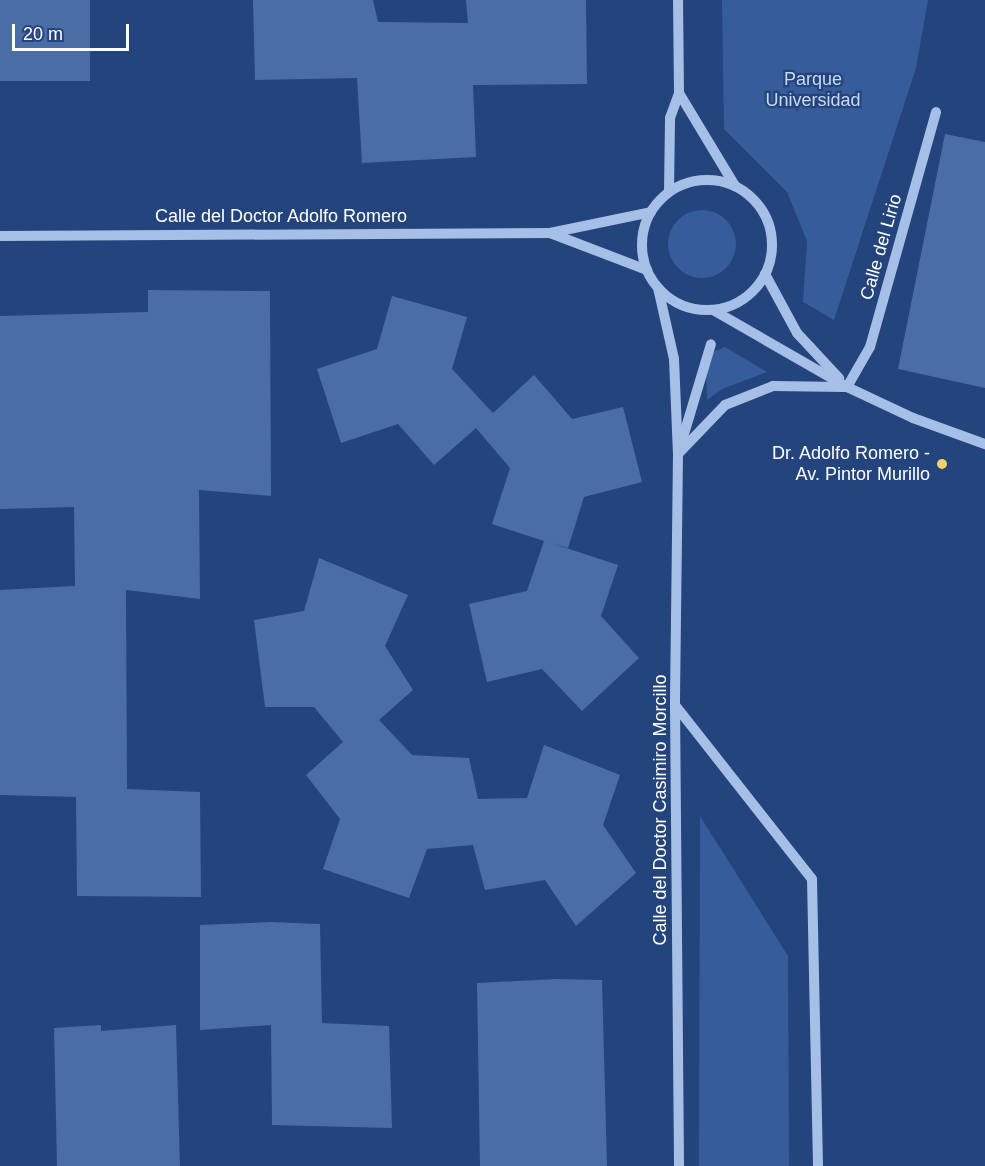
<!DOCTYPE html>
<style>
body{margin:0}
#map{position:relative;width:985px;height:1166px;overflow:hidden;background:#23447c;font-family:Arial,sans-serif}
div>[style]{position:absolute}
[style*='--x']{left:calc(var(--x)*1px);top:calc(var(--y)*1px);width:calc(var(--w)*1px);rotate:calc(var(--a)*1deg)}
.green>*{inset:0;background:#365c9a}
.round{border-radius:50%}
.building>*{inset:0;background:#4b6da5;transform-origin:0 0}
.minor>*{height:10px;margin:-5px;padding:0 5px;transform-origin:5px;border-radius:5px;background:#a6bfe6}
.minor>.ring{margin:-5px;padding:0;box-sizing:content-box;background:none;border:10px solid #a6bfe6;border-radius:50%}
.dots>*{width:16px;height:16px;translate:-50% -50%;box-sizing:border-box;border:3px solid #23447c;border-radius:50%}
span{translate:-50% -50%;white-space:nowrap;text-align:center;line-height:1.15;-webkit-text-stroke:4.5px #23447c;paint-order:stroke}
.park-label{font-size:18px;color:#c9daf4}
.street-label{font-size:18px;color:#fff}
.poi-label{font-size:18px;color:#fff}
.right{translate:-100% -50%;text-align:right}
.scale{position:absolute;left:12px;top:24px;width:117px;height:27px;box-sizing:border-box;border:3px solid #fff;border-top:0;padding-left:8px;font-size:18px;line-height:21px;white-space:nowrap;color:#fff;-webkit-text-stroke:4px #23447c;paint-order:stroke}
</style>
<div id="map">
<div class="green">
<i style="clip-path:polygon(722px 0,928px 0,916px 68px,834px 320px,803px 302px,807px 241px,787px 192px,724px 129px)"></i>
<i class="round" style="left:668px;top:210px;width:68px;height:68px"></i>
<i style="clip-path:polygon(725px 347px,767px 372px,722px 389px,707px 400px,706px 364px,711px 353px)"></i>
<i style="clip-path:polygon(700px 816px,788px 956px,789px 1166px,699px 1166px)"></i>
</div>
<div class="building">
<i style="left:0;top:0;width:90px;height:81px"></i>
<i style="clip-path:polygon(253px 0,373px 0,378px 22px,468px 23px,466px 0,586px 0,587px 84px,473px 85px,476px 157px,362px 163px,357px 78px,255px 80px)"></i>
<i style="clip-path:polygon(945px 134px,985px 142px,985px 388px,898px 369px)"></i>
<i style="clip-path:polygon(148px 290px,270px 291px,271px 496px,199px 490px,200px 599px,126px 590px,127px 789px,200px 792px,201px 897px,77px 896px,76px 797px,0 795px,0 590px,75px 586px,74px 507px,0 509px,0 316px,148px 312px)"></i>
<i style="clip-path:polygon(392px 296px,467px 317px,452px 369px,493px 413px,534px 375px,572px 419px,623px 407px,642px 482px,584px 497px,568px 548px,548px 542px,618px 565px,601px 616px,639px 658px,582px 711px,542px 669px,487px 682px,469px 604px,527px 591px,544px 541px,492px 524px,510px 468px,476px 428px,434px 465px,398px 424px,341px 443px,317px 369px,377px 349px)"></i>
<i style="clip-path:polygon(319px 558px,408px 595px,385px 646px,413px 690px,379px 720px,412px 755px,469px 758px,478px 799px,527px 798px,544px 745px,620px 775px,603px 825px,636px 873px,576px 926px,545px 880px,485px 890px,473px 845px,427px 849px,409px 898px,323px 869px,340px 819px,306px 775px,343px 742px,314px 707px,265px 707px,254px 620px,304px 611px)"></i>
<i style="clip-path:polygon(271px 922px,320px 924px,322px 1023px,389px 1026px,392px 1128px,272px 1125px,271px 1025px,200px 1030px,200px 925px)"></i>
<i style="clip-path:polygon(556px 979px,602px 980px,607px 1166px,480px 1166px,477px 983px)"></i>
<i style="clip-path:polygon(101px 1025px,101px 1031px,176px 1025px,180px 1166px,57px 1166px,54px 1028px)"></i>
</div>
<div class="minor">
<i style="--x:679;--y:93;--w:109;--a:58.9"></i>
<i class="ring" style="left:642px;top:180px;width:120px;height:120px"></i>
<i style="--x:669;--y:192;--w:74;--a:-89.2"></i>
<i style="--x:670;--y:118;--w:27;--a:-70"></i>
<i style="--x:679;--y:93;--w:93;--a:-90.6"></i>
<i style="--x:550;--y:233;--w:104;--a:20.9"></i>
<i style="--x:0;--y:236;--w:550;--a:-0.31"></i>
<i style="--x:550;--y:233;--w:103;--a:-11.7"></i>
<i style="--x:765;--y:274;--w:67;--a:61.5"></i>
<i style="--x:797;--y:333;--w:62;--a:47"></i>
<i style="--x:658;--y:288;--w:73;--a:77.3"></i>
<i style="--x:674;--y:359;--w:95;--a:87.6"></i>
<i style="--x:678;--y:454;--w:251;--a:90.7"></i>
<i style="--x:675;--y:705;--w:461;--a:89.5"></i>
<i style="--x:713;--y:310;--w:155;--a:29.9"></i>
<i style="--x:847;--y:387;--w:73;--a:25.2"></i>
<i style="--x:913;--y:418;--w:77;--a:19.9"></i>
<i style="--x:847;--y:387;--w:46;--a:-60.1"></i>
<i style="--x:870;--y:347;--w:244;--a:-74.3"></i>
<i style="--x:681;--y:444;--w:104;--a:-73.3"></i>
<i style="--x:678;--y:454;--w:68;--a:-46.2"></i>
<i style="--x:725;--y:405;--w:52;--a:-21.6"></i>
<i style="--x:773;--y:386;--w:71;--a:0.8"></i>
<i style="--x:675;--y:705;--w:221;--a:51.8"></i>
<i style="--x:812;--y:879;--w:287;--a:88.8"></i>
</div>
<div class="dots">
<i style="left:942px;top:464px;background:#f1d369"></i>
</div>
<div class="park-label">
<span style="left:813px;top:90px">Parque<br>Universidad</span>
</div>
<div class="street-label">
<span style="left:281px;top:216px">Calle del Doctor Adolfo Romero</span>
<span style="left:881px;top:247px;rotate:-74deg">Calle del Lirio</span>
<span style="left:660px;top:810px;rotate:-90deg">Calle del Doctor Casimiro Morcillo</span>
</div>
<div class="poi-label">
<span class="right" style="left:930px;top:464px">Dr. Adolfo Romero -<br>Av. Pintor Murillo</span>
</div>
<div class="scale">20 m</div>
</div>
